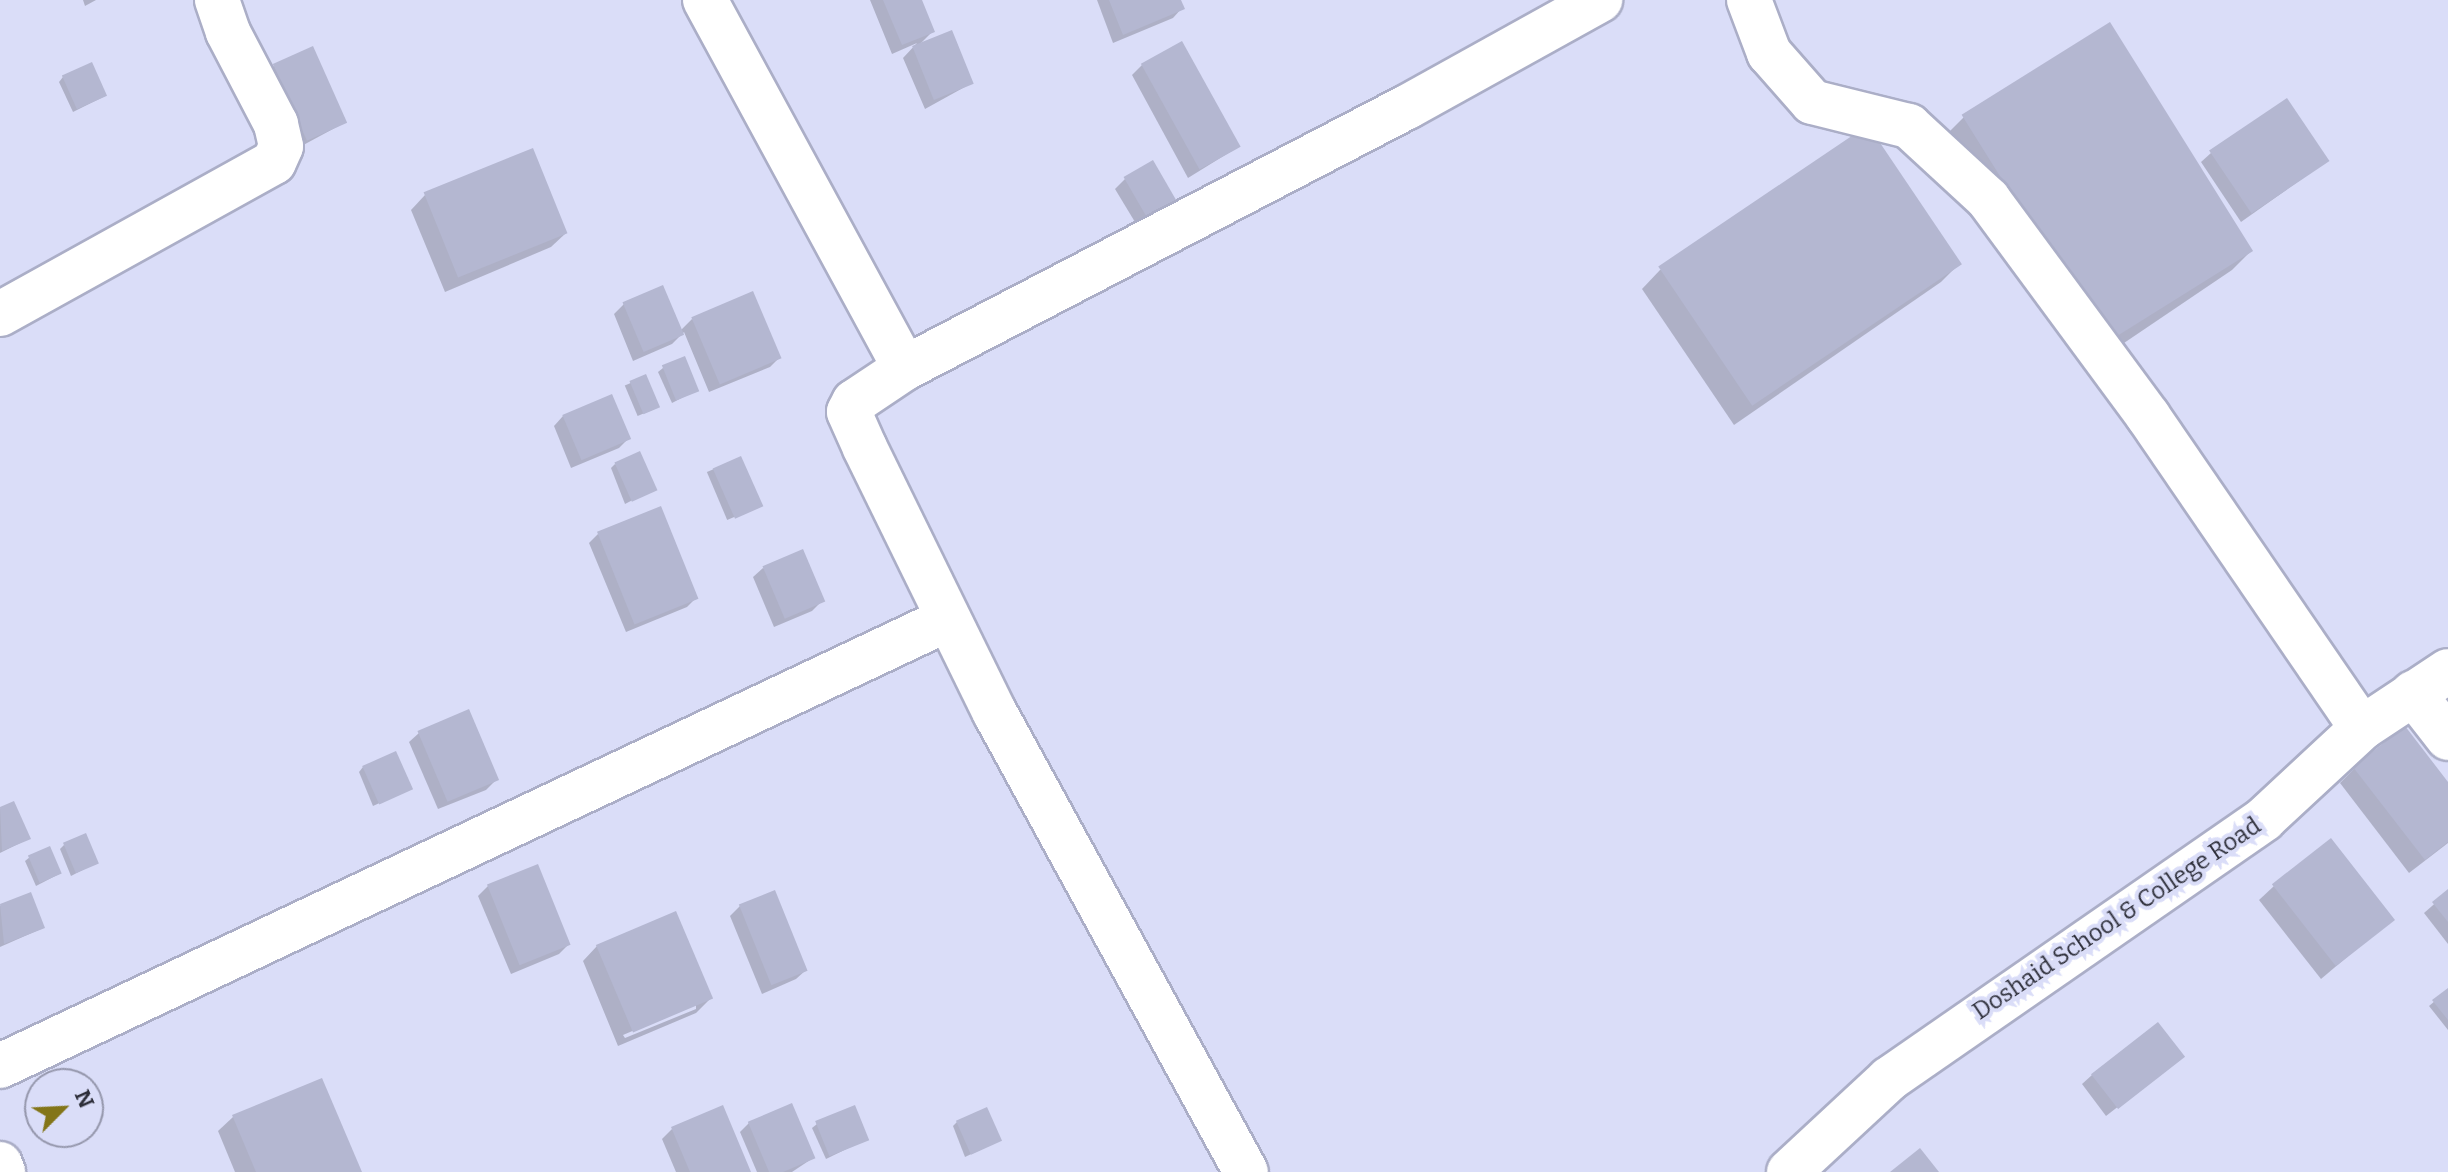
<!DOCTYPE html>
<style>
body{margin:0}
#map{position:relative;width:2448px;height:1172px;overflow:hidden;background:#daddf8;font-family:Bitter,serif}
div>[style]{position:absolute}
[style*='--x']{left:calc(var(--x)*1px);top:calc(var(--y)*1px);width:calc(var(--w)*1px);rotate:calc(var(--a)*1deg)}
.shadow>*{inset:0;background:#0003;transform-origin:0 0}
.building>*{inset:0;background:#b4b7d1;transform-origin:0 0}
.roads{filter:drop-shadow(2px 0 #abaec7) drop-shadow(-2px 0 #abaec7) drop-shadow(0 2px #abaec7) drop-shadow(0 -2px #abaec7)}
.minor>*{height:44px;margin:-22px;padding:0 22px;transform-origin:22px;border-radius:22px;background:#fff}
span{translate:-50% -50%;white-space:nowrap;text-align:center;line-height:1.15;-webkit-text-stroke:8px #daddf8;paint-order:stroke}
.street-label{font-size:24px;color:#2e2f3a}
.north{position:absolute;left:24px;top:1068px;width:80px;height:80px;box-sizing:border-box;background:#daddf8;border:2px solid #9597ac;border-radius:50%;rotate:66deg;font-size:22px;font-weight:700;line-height:32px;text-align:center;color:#2e2f3a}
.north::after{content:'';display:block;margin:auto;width:28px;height:36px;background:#837518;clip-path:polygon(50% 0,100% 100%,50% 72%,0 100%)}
</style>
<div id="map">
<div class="shadow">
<i style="clip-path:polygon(83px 0,96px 0,85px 6px)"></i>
<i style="clip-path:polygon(870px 0,920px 0,933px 31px,919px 45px,972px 83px,925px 109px,903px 58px,917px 43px,892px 54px)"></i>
<i style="clip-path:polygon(1097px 0,1179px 0,1182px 8px,1173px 18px,1113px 43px)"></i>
<i style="clip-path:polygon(1142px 65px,1238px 147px,1188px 178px,1132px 75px)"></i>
<i style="clip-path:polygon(274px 66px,344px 123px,296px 149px,264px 76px)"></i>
<i style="clip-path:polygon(63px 77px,105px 96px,73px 112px,59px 82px)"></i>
<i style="clip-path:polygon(1964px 117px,2251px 251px,2232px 270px,2090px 366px,1945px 136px)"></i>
<i style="clip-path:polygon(2211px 153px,2327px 161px,2241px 222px,2201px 162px)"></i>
<i style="clip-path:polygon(1125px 179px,1167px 216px,1141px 232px,1115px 189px)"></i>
<i style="clip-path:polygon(425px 195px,566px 233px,551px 247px,445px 292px,411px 210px)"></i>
<i style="clip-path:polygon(1960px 263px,1941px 282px,1734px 425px,1642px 289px,1660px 270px)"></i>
<i style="clip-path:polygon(624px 304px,680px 331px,692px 319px,780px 357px,770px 367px,709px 392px,684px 332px,672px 344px,633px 361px,614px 314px)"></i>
<i style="clip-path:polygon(663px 368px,697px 390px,672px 403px,658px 372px)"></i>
<i style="left:645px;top:377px;width:33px;height:22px;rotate:67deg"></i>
<i style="clip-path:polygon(563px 416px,629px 438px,619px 448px,571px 468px,554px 426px)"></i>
<i style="left:740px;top:458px;width:52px;height:36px;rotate:67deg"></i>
<i style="clip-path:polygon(615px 464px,654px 489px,625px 504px,611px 468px)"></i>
<i style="clip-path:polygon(598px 534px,697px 597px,687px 607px,626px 632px,589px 543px)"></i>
<i style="clip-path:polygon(763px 568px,822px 601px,812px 611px,774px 627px,753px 577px)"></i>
<i style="clip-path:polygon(419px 733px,496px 780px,486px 790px,438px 809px,409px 742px)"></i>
<i style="clip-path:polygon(363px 767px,410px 789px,373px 806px,359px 772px)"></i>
<i style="clip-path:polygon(2355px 768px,2448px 785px,2448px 843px,2409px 873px,2340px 783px)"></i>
<i style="clip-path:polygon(13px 803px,28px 839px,0 853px,0 809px)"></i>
<i style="clip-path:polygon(64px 845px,96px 863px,71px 876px,60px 849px)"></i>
<i style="clip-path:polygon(30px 857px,59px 874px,36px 886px,25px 861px)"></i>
<i style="clip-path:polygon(488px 886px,569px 944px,559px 954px,511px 974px,478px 896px)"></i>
<i style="clip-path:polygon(2274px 886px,2392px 919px,2321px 979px,2259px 900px)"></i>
<i style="clip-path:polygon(2448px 892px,2448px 944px,2424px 913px)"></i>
<i style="clip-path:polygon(30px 895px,43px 928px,0 947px,0 906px)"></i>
<i style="clip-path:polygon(740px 906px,806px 970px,796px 979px,762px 994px,730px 916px)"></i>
<i style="clip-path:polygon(evenodd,597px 946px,710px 999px,696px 1013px,618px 1046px,583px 961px,597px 946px,696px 1004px,696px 1009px,625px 1038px,623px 1035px,696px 1004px)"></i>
<i style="clip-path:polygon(2448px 990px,2448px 1030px,2429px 1006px)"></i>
<i style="clip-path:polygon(2182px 1057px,2106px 1116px,2082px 1084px,2092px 1075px)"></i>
<i style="clip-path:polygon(233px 1117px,359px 1172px,235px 1172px,218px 1131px)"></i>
<i style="clip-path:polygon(750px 1122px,813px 1158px,792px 1172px,757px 1172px,740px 1132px)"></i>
<i style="clip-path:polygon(957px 1122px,999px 1141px,965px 1157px,953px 1126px)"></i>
<i style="clip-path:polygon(817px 1124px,867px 1139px,826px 1159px,812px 1128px)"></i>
<i style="clip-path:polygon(672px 1129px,749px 1172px,676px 1172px,662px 1139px)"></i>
</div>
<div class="building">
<i style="clip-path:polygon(883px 0,922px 0,935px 32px,902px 45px)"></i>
<i style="clip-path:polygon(1109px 0,1181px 0,1185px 9px,1123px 35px)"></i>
<i style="left:2110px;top:22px;width:270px;height:175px;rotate:58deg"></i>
<i style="left:952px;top:30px;width:58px;height:43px;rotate:68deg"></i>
<i style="left:1182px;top:41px;width:121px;height:47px;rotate:61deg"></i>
<i style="left:313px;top:46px;width:84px;height:44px;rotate:66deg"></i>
<i style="left:92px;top:62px;width:37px;height:33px;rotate:66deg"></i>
<i style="left:2287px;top:98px;width:76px;height:94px;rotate:56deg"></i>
<i style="left:1868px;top:125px;width:168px;height:253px;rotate:56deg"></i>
<i style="left:533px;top:148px;width:92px;height:118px;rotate:68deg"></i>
<i style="left:1153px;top:160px;width:54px;height:34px;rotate:60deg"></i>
<i style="left:663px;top:285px;width:54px;height:44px;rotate:67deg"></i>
<i style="left:753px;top:291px;width:73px;height:67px;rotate:67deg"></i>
<i style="left:685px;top:356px;width:38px;height:25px;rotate:68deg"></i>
<i style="left:646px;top:374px;width:36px;height:18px;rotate:67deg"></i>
<i style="left:612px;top:394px;width:49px;height:54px;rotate:67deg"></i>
<i style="left:640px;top:451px;width:43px;height:28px;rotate:66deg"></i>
<i style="left:741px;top:456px;width:55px;height:31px;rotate:66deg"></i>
<i style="left:661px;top:506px;width:100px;height:69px;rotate:68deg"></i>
<i style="left:803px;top:549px;width:57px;height:44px;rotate:67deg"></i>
<i style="left:469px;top:709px;width:77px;height:56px;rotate:67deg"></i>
<i style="clip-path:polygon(2405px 726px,2448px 782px,2448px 842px,2425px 860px,2353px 767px)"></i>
<i style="left:396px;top:751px;width:42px;height:37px;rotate:66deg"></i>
<i style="clip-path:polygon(14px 801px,31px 839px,2px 851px,0 807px)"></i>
<i style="left:86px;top:833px;width:33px;height:25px;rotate:67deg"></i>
<i style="left:2331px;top:838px;width:104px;height:75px;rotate:52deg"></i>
<i style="left:50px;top:846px;width:30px;height:24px;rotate:67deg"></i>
<i style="left:538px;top:864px;width:87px;height:55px;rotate:68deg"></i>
<i style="clip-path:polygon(2448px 889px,2448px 922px,2432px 902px)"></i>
<i style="left:775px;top:890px;width:87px;height:39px;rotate:68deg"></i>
<i style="clip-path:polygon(31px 892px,45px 928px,4px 944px,0 904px)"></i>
<i style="left:676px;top:911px;width:95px;height:87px;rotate:67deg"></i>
<i style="clip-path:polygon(2448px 988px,2448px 1020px,2432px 1000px)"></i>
<i style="left:2158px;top:1022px;width:44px;height:85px;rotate:52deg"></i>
<i style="clip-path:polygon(322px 1078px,362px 1172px,256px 1172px,232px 1115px)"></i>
<i style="left:792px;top:1103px;width:60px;height:48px;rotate:67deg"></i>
<i style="clip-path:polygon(723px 1105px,751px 1172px,690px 1172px,671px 1127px)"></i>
<i style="left:855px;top:1105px;width:38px;height:43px;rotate:68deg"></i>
<i style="left:987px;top:1107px;width:37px;height:34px;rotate:66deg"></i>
<i style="clip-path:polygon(1920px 1148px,1939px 1172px,1890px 1172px)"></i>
</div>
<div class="roads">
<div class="minor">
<i style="--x:705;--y:0;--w:419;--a:61.5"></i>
<i style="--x:905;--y:368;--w:61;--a:146.3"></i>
<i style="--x:854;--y:402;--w:11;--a:117"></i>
<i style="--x:849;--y:412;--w:39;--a:66"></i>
<i style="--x:865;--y:448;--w:295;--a:63.9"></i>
<i style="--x:995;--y:713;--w:523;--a:61.33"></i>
<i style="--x:1749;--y:0;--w:57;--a:69.3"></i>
<i style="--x:1769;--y:53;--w:65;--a:48.7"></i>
<i style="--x:1812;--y:102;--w:100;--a:13.9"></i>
<i style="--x:1909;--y:126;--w:108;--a:42.7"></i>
<i style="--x:1988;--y:199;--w:270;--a:53.6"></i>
<i style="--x:2148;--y:416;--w:378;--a:55.6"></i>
<i style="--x:0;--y:314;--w:313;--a:-29"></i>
<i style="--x:274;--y:162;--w:17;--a:-66"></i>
<i style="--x:281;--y:146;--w:23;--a:-103"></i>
<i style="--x:276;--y:124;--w:104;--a:-117.6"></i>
<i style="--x:228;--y:32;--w:34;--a:-109"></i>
<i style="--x:905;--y:368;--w:566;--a:-27.47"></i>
<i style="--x:1407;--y:107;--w:221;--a:-29"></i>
<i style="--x:2413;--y:693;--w:57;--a:52.1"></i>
<i style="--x:0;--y:1066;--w:1048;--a:-25.24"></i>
<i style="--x:0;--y:1164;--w:9;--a:69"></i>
<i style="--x:1789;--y:1172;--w:137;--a:-42.9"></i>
<i style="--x:1889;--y:1079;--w:456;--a:-34.7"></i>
<i style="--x:2264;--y:819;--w:134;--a:-42.9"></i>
<i style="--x:2362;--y:728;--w:103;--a:-33.5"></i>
</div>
</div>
<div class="street-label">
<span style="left:2117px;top:919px;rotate:-34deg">Doshaid School &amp; College Road</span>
</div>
<div class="north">N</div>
</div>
